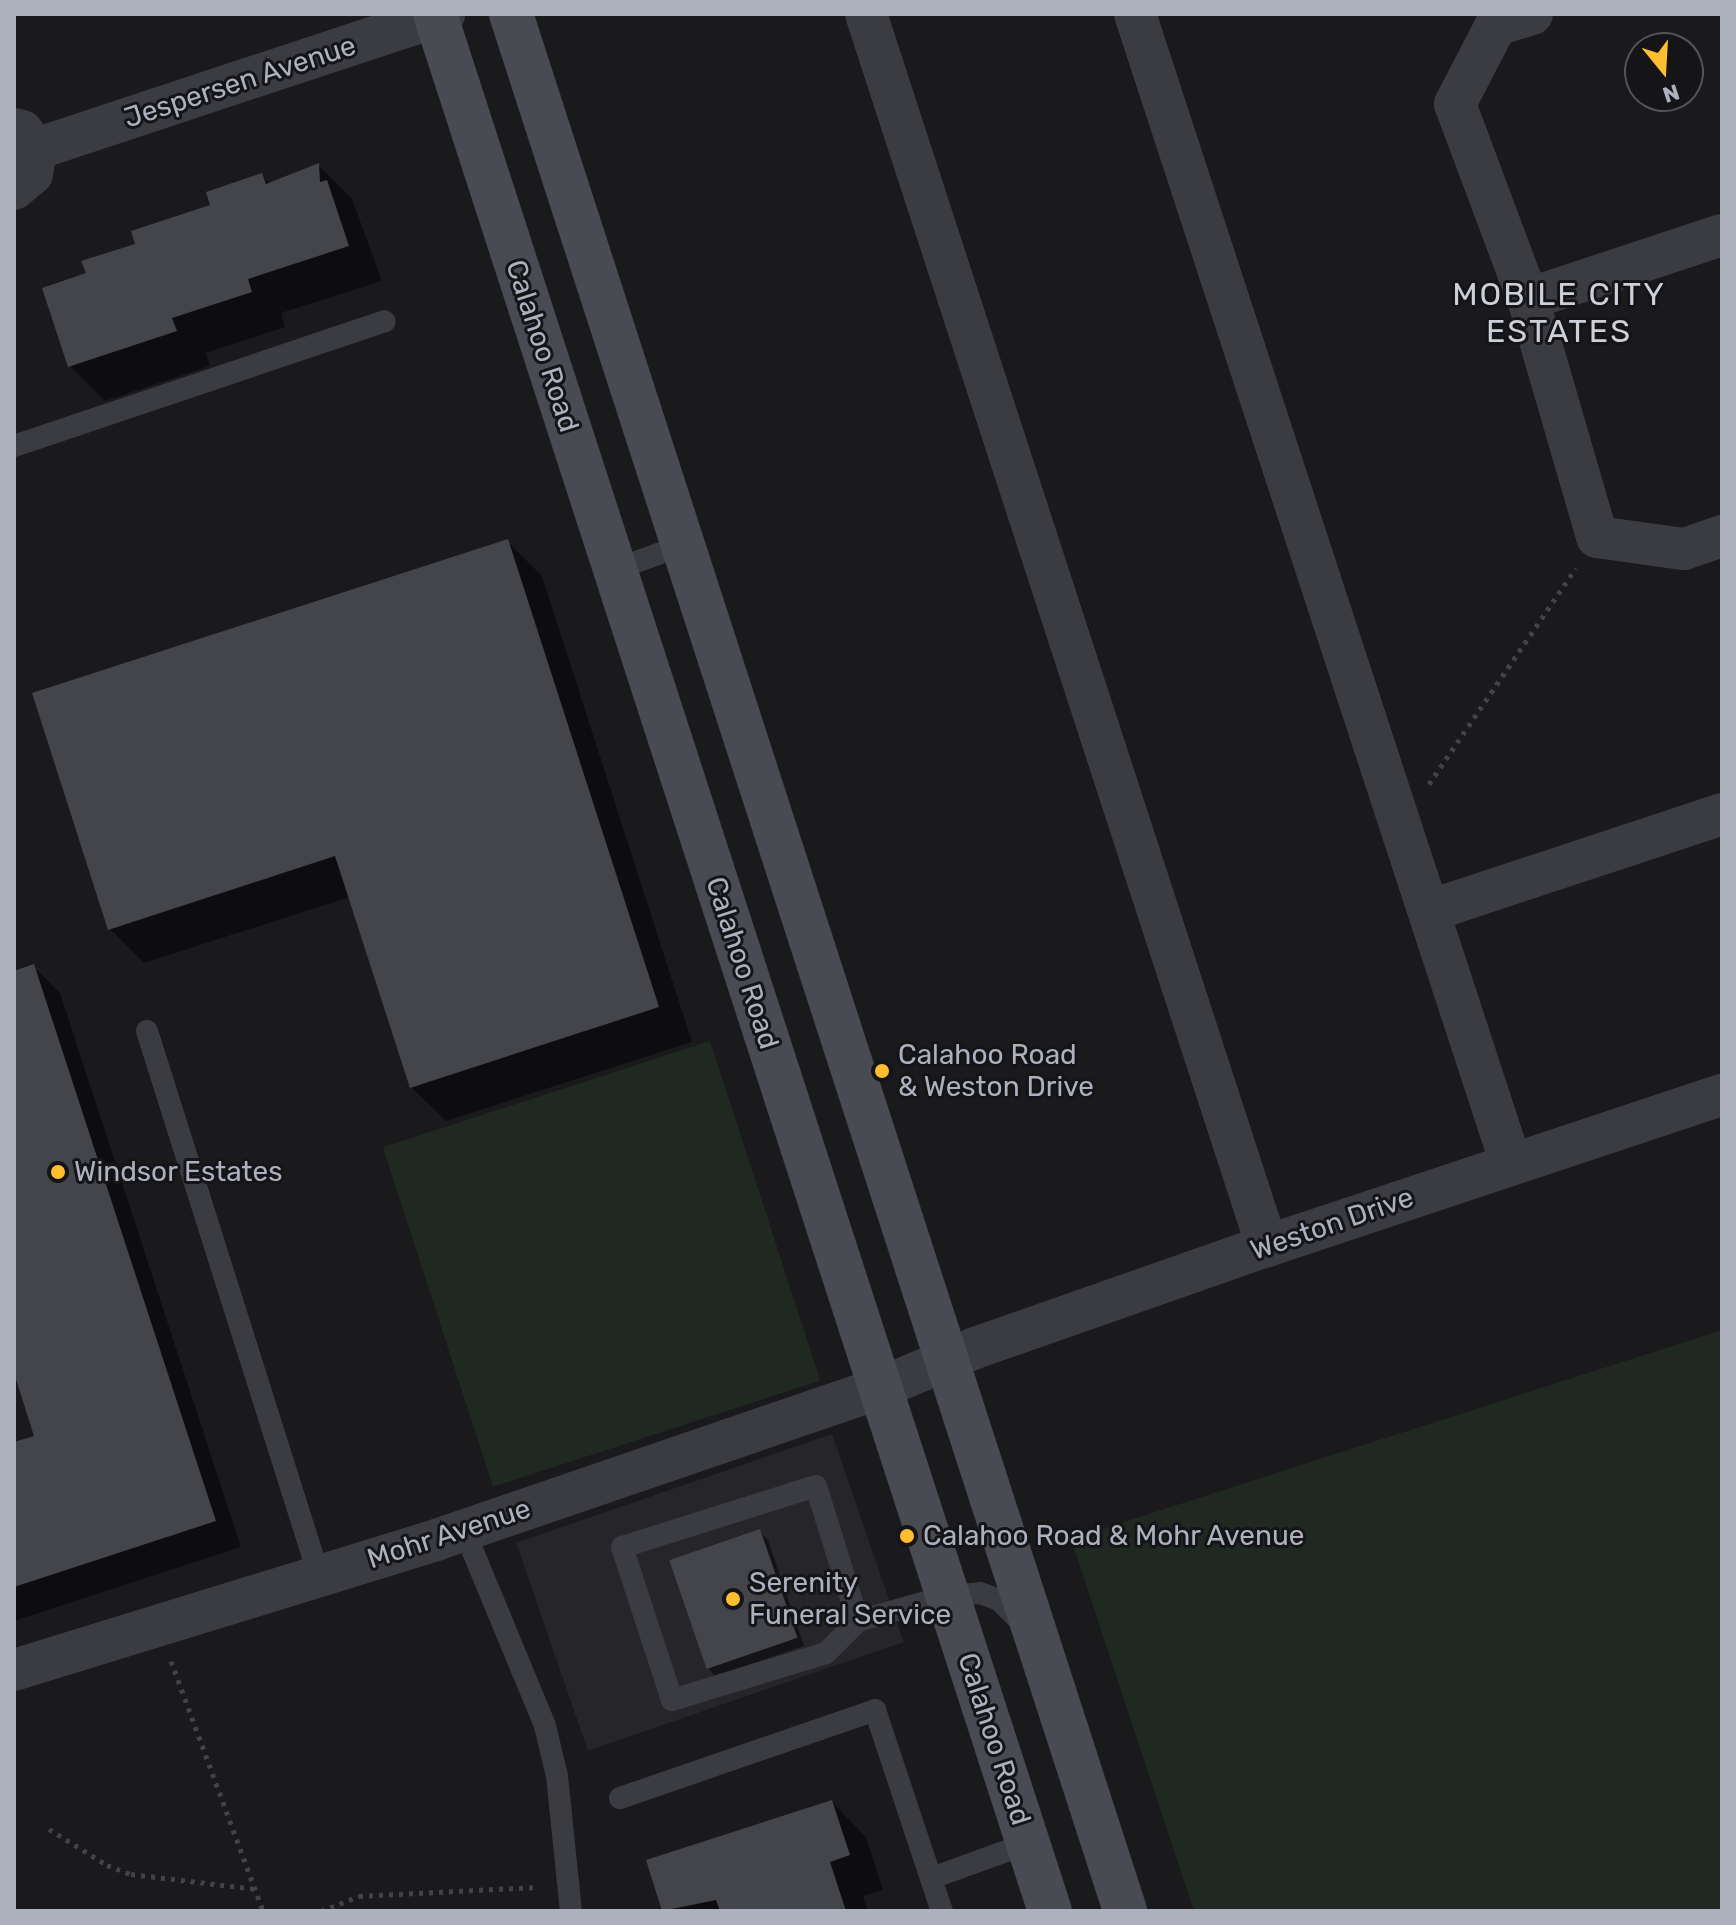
<!DOCTYPE html>
<style>
body{margin:0}
#map{position:relative;width:1736px;height:1925px;overflow:hidden;background:#1a1a1d;font-family:Rubik,sans-serif}
div>[style]{position:absolute}
[style*='--x']{left:calc(var(--x)*1px);top:calc(var(--y)*1px);width:calc(var(--w)*1px);rotate:calc(var(--a)*1deg)}
.built>*{inset:0;background:#26262a;transform-origin:0 0}
.green>*{inset:0;background:#202921;transform-origin:0 0}
.shadow>*{inset:0;background:#0007}
.building>*{inset:0;background:#44454a;transform-origin:0 0}
.path>*{height:5px;margin-top:-2.5px;transform-origin:0;background:repeating-linear-gradient(90deg,#414349 0 4px,transparent 0 10px)}
.service>*{height:22px;margin:-11px;padding:0 11px;transform-origin:11px;border-radius:11px;background:#3b3c42}
.minor>*{height:42px;margin:-21px;padding:0 21px;transform-origin:21px;border-radius:21px;background:#3b3c42}
.secondary>*{height:44px;margin:-22px;padding:0 22px;transform-origin:22px;border-radius:22px;background:#494b53}
.dots>*{width:22px;height:22px;translate:-50% -50%;box-sizing:border-box;border:4px solid #151518;border-radius:50%}
span{translate:-50% -50%;white-space:nowrap;text-align:center;line-height:1.15;-webkit-text-stroke:6px #151518;paint-order:stroke}
.street-label{font-size:28px;color:#acb1bd}
.poi-label{font-size:28px;color:#acb1bd}
.left{translate:0 -50%;text-align:left}
.quarter-label{font-size:32px;color:#cdd0d9;letter-spacing:2px}
.frame{position:absolute;inset:0;border:16px solid #acb1bd;pointer-events:none}
.north{position:absolute;left:1624px;top:32px;width:80px;height:80px;box-sizing:border-box;background:#151518;border:2px solid #51535a;border-radius:50%;rotate:162deg;font-size:22px;font-weight:700;line-height:32px;text-align:center;color:#acb1bd}
.north::after{content:'';display:block;margin:auto;width:28px;height:36px;background:#ffbe30;clip-path:polygon(50% 0,100% 100%,50% 72%,0 100%)}
</style>
<div id="map">
<div class="built">
<i style="left:832px;top:1434px;width:220px;height:334px;rotate:71deg"></i>
</div>
<div class="green">
<i style="left:710px;top:1041px;width:357px;height:344px;rotate:72deg"></i>
<i style="clip-path:polygon(1722px 1330px,1722px 1911px,1194px 1911px,1071px 1539px)"></i>
</div>
<div class="shadow">
<i style="clip-path:polygon(318px 165px,352px 199px,382px 281px,281px 313px,285px 327px,206px 353px,210px 366px,105px 401px,70px 366px,88px 275px,262px 176px,270px 184px)"></i>
<i style="clip-path:polygon(507px 541px,542px 576px,692px 1042px,446px 1121px,411px 1087px,350px 897px,144px 963px,110px 929px)"></i>
<i style="clip-path:polygon(34px 967px,60px 993px,241px 1547px,14px 1621px,14px 1445px,36px 1437px,14px 1367px,14px 973px)"></i>
<i style="clip-path:polygon(760px 1532px,768px 1540px,804px 1646px,715px 1676px,707px 1667px,671px 1562px)"></i>
<i style="clip-path:polygon(832px 1802px,866px 1837px,883px 1890px,863px 1896px,868px 1911px,664px 1911px,649px 1861px)"></i>
</div>
<div class="building">
<i style="clip-path:polygon(319px 163px,320px 182px,327px 180px,349px 246px,248px 279px,252px 292px,172px 318px,177px 331px,68px 367px,42px 288px,86px 273px,81px 261px,135px 244px,131px 231px,210px 205px,206px 192px,262px 173px,266px 184px)"></i>
<i style="clip-path:polygon(508px 539px,659px 1007px,410px 1088px,335px 856px,108px 930px,32px 693px)"></i>
<i style="clip-path:polygon(34px 964px,216px 1521px,14px 1587px,14px 1442px,34px 1436px,14px 1373px,14px 971px)"></i>
<i style="left:760px;top:1529px;width:115px;height:96px;rotate:71deg"></i>
<i style="clip-path:polygon(832px 1800px,850px 1855px,830px 1862px,846px 1911px,720px 1911px,716px 1900px,662px 1911px,646px 1860px)"></i>
</div>
<div class="path">
<i style="--x:1429;--y:784;--w:261;--a:-55.8"></i>
<i style="--x:171;--y:1661;--w:266;--a:69.8"></i>
<i style="--x:49;--y:1829;--w:68;--a:31.8"></i>
<i style="--x:107;--y:1865;--w:26;--a:21"></i>
<i style="--x:131;--y:1874;--w:127;--a:6.8"></i>
<i style="--x:321;--y:1911;--w:41;--a:-21.5"></i>
<i style="--x:359;--y:1896;--w:180;--a:-2.9"></i>
</div>
<div class="service">
<i style="--x:14;--y:446;--w:391;--a:-18.6"></i>
<i style="--x:614;--y:570;--w:73;--a:-19.9"></i>
<i style="--x:147;--y:1031;--w:571;--a:72.48"></i>
<i style="--x:464;--y:1530;--w:212;--a:67.5"></i>
<i style="--x:545;--y:1726;--w:51;--a:76.5"></i>
<i style="--x:557;--y:1776;--w:136;--a:84.1"></i>
<i style="--x:858;--y:1621;--w:141;--a:-107.3"></i>
<i style="--x:816;--y:1486;--w:203;--a:162.5"></i>
<i style="--x:622;--y:1547;--w:161;--a:71.9"></i>
<i style="--x:672;--y:1700;--w:161;--a:-17"></i>
<i style="--x:826;--y:1653;--w:45;--a:-45"></i>
<i style="--x:858;--y:1621;--w:92;--a:-15.7"></i>
<i style="--x:947;--y:1596;--w:33;--a:-5"></i>
<i style="--x:980;--y:1593;--w:20;--a:20"></i>
<i style="--x:999;--y:1600;--w:33;--a:45"></i>
<i style="--x:620;--y:1798;--w:270;--a:-19"></i>
<i style="--x:875;--y:1710;--w:212;--a:71.6"></i>
<i style="--x:932;--y:1878;--w:102;--a:-20"></i>
</div>
<div class="minor">
<i style="--x:866;--y:14;--w:1296;--a:71.97"></i>
<i style="--x:1135;--y:14;--w:1210;--a:71.89"></i>
<i style="--x:1532;--y:14;--w:38;--a:163"></i>
<i style="--x:1496;--y:25;--w:89;--a:117.4"></i>
<i style="--x:1455;--y:104;--w:208;--a:69.5"></i>
<i style="--x:1528;--y:299;--w:248;--a:73.8"></i>
<i style="--x:1597;--y:537;--w:88;--a:7.9"></i>
<i style="--x:1684;--y:549;--w:40;--a:-18.9"></i>
<i style="--x:14;--y:129;--w:8;--a:14"></i>
<i style="--x:22;--y:131;--w:23;--a:52"></i>
<i style="--x:36;--y:149;--w:25;--a:99"></i>
<i style="--x:32;--y:174;--w:23;--a:140"></i>
<i style="--x:36;--y:149;--w:430;--a:-18.3"></i>
<i style="--x:1528;--y:299;--w:204;--a:-18.3"></i>
<i style="--x:1429;--y:911;--w:309;--a:-18.3"></i>
<i style="--x:14;--y:1670;--w:442;--a:-17.1"></i>
<i style="--x:436;--y:1540;--w:469;--a:-18.9"></i>
<i style="--x:880;--y:1388;--w:103;--a:-22.8"></i>
<i style="--x:975;--y:1348;--w:309;--a:-19.3"></i>
<i style="--x:1267;--y:1246;--w:479;--a:-18.4"></i>
</div>
<div class="secondary">
<i style="--x:435;--y:14;--w:1994;--a:72.04"></i>
<i style="--x:511;--y:14;--w:1994;--a:72.06"></i>
</div>
<div class="dots">
<i style="left:882px;top:1071px;background:#ffbe30"></i>
<i style="left:58px;top:1172px;background:#ffbe30"></i>
<i style="left:907px;top:1536px;background:#ffbe30"></i>
<i style="left:733px;top:1599px;background:#ffbe30"></i>
</div>
<div class="street-label">
<span style="left:240px;top:82px;rotate:-18deg">Jespersen Avenue</span>
<span style="left:542px;top:346px;rotate:72deg">Calahoo Road</span>
<span style="left:742px;top:963px;rotate:72deg">Calahoo Road</span>
<span style="left:1332px;top:1224px;rotate:-19deg">Weston Drive</span>
<span style="left:449px;top:1534px;rotate:-18deg">Mohr Avenue</span>
<span style="left:994px;top:1739px;rotate:72deg">Calahoo Road</span>
</div>
<div class="poi-label">
<span class="left" style="left:898px;top:1071px">Calahoo Road<br>&amp; Weston Drive</span>
<span class="left" style="left:74px;top:1172px">Windsor Estates</span>
<span class="left" style="left:923px;top:1536px">Calahoo Road &amp; Mohr Avenue</span>
<span class="left" style="left:749px;top:1599px">Serenity<br>Funeral Service</span>
</div>
<div class="quarter-label">
<span style="left:1559px;top:313px">MOBILE CITY<br>ESTATES</span>
</div>
<div class="frame"></div>
<div class="north">N</div>
</div>
